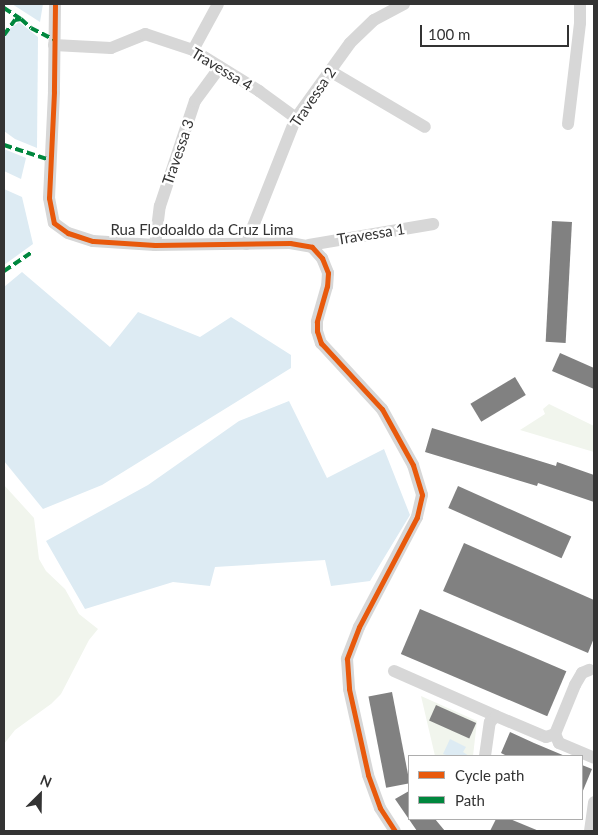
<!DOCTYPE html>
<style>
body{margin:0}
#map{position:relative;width:598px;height:835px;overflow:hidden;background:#fff;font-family:Lato,sans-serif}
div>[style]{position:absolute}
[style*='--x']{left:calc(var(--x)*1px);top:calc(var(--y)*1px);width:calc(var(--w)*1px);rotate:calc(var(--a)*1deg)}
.green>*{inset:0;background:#f1f5ed}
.water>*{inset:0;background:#ddebf3}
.building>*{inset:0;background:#818181;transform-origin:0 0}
.minor>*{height:12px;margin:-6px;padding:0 6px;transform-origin:6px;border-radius:6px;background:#d7d7d7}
.quiet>*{height:4px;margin-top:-2px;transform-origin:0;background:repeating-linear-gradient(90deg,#00873e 0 8px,transparent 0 12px)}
.cycleway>*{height:5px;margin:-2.5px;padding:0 2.5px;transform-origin:2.5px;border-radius:2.5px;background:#e8590c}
span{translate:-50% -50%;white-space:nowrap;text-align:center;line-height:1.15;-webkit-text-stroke:5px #fff;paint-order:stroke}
.street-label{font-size:15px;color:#333}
.frame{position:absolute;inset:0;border:5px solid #333;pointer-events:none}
.legend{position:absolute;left:408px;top:755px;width:175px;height:65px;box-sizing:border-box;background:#fff;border:1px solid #adadad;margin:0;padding:6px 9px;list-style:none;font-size:15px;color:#333}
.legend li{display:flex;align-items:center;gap:10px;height:25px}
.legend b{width:25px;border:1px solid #adadad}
.north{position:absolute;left:15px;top:770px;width:50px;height:50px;-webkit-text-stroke:4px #fff;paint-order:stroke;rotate:23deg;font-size:14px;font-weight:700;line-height:20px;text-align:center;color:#333}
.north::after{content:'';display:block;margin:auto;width:18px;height:22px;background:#333;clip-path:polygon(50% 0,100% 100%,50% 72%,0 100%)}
.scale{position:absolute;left:420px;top:25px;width:149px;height:22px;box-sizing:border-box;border:2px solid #333;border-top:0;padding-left:6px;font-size:15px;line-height:18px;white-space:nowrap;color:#333;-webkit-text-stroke:4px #fff;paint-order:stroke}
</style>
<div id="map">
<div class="green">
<i style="clip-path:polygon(549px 404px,594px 426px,594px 452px,520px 430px,545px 414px,543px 409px)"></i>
<i style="clip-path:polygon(4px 485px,34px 518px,39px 559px,46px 571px,65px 589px,79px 614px,98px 629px,89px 640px,61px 694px,51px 704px,15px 730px,4px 744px)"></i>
<i style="clip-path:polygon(421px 696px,477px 721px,473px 756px,435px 756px)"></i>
</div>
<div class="water">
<i style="clip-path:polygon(12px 4px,43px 4px,40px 22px)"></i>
<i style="clip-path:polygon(19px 22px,38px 37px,37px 148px,15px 139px,4px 131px,4px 37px,8px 30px)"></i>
<i style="clip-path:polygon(4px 149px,26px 158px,21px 179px,4px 171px)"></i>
<i style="clip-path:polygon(4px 189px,22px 197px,33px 244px,4px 265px)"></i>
<i style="clip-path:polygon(22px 272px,110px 347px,138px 312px,200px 337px,231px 317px,291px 355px,291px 368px,102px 485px,43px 509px,4px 461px,4px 287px)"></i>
<i style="clip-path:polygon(289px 401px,327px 478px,384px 449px,410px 515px,370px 581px,331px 586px,325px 560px,215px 567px,210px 586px,173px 582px,85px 609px,46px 541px,148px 485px,239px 421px)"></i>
<i style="clip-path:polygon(450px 739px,466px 747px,463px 752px,469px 756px,449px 756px,443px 754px)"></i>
</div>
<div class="building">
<i style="left:552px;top:221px;width:20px;height:121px;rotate:3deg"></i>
<i style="clip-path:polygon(560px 353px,594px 368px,594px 389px,552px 371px)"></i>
<i style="left:515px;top:377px;width:21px;height:52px;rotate:59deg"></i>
<i style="clip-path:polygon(432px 428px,556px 466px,557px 462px,594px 475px,594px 502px,538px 483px,537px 486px,425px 452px)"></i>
<i style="left:458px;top:486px;width:124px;height:24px;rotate:24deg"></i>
<i style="clip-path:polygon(464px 543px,594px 600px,594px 638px,588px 653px,443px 591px)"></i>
<i style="left:420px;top:609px;width:159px;height:49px;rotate:23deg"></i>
<i style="left:392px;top:692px;width:93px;height:24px;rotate:79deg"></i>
<i style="left:436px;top:705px;width:44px;height:17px;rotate:24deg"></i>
<i style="clip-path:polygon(510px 732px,534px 743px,565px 756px,507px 756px,501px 753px)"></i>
<i style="clip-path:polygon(582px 765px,592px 769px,582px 793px)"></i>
<i style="clip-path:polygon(409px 791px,409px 819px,435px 819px,445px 831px,417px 831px,395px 799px)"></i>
<i style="clip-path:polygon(496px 819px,510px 819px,539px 831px,490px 831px)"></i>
</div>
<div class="minor">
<i style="--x:55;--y:4;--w:88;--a:90.7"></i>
<i style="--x:54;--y:92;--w:106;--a:92.7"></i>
<i style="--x:49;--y:198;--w:25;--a:79"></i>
<i style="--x:54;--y:223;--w:17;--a:36"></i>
<i style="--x:68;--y:233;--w:26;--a:18"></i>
<i style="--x:93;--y:241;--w:62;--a:3.7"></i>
<i style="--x:155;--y:245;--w:135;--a:-0.8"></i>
<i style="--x:290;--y:243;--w:22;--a:10"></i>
<i style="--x:312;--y:247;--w:15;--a:48"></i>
<i style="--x:322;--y:258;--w:16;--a:68"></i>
<i style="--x:328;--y:273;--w:13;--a:94"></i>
<i style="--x:327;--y:286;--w:37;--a:106"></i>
<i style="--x:317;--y:322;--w:9;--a:90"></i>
<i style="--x:317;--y:331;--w:13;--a:72"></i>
<i style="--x:321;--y:343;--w:90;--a:47.3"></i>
<i style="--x:382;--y:409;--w:64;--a:61"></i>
<i style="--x:413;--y:465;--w:31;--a:73"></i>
<i style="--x:422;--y:495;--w:23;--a:103"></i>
<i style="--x:417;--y:517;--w:124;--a:117.8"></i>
<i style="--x:359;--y:627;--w:34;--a:111"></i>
<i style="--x:347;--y:659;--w:30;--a:86"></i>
<i style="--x:349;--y:689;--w:88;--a:77.5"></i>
<i style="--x:368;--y:775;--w:35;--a:70"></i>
<i style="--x:380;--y:808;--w:27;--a:57"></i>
<i style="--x:54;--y:45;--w:57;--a:3"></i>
<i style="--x:111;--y:48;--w:37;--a:-22"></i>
<i style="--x:145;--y:34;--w:51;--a:18.4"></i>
<i style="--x:193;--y:50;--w:78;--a:31.8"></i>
<i style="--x:259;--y:91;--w:46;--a:36.1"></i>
<i style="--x:193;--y:50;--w:52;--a:-61.5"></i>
<i style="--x:330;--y:71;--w:110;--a:30.5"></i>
<i style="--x:568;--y:124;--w:102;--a:-83.2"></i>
<i style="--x:580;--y:23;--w:19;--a:-90"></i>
<i style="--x:246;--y:244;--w:136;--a:-68.4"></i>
<i style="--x:296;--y:118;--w:92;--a:-54.2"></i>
<i style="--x:350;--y:43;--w:33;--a:-44"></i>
<i style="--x:374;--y:20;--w:34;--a:-28"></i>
<i style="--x:155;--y:245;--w:39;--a:-83"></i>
<i style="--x:160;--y:206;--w:111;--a:-71.6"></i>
<i style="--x:195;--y:101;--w:42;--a:-53.7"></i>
<i style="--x:309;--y:245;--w:126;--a:-9.6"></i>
<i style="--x:394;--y:671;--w:111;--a:23.8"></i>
<i style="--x:555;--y:734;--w:10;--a:66"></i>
<i style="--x:559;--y:743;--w:38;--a:23"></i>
<i style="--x:485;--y:756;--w:34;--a:-82"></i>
<i style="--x:490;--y:722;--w:8;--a:-45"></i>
<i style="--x:496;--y:716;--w:54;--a:22.8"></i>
<i style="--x:546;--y:737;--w:9;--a:-18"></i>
<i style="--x:555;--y:734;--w:53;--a:-67.8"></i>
<i style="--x:575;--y:685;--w:14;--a:-60"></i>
<i style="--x:582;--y:673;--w:8;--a:-23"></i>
<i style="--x:590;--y:831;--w:29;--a:-82"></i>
</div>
<div class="quiet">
<i style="--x:4;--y:8;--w:20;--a:33"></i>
<i style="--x:4;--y:35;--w:19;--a:-54"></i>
<i style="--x:15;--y:20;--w:6;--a:-9"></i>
<i style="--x:21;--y:19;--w:13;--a:42"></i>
<i style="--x:31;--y:28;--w:25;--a:27"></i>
<i style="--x:4;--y:145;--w:48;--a:18.1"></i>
<i style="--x:4;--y:271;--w:34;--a:-34"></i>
</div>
<div class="cycleway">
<i style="--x:55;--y:4;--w:88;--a:90.7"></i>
<i style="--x:54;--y:92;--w:106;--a:92.7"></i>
<i style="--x:49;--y:198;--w:25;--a:79"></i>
<i style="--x:54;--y:223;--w:17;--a:36"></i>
<i style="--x:68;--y:233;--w:26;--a:18"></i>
<i style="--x:93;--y:241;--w:62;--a:3.7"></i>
<i style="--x:155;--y:245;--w:135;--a:-0.8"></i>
<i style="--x:290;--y:243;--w:22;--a:10"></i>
<i style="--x:312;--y:247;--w:15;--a:48"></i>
<i style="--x:322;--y:258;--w:16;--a:68"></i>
<i style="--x:328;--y:273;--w:13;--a:94"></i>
<i style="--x:327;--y:286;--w:37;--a:106"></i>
<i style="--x:317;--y:322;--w:9;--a:90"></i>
<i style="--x:317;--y:331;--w:13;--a:72"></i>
<i style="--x:321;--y:343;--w:90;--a:47.3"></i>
<i style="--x:382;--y:409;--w:64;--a:61"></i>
<i style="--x:413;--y:465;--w:31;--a:73"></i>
<i style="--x:422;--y:495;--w:23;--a:103"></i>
<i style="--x:417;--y:517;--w:124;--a:117.8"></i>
<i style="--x:359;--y:627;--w:34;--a:111"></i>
<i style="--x:347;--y:659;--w:30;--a:86"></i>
<i style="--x:349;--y:689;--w:88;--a:77.5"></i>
<i style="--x:368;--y:775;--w:35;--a:70"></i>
<i style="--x:380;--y:808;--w:27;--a:57"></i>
</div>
<div class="street-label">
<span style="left:222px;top:69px;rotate:31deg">Travessa 4</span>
<span style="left:313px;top:97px;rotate:-56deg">Travessa 2</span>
<span style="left:178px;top:152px;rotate:-71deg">Travessa 3</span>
<span style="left:202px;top:230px">Rua Flodoaldo da Cruz Lima</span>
<span style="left:371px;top:234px;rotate:-9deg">Travessa 1</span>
</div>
<div class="frame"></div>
<ul class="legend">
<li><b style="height:6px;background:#e8590c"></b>Cycle path</li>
<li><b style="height:6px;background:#00873e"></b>Path</li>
</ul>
<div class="north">N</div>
<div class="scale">100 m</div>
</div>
